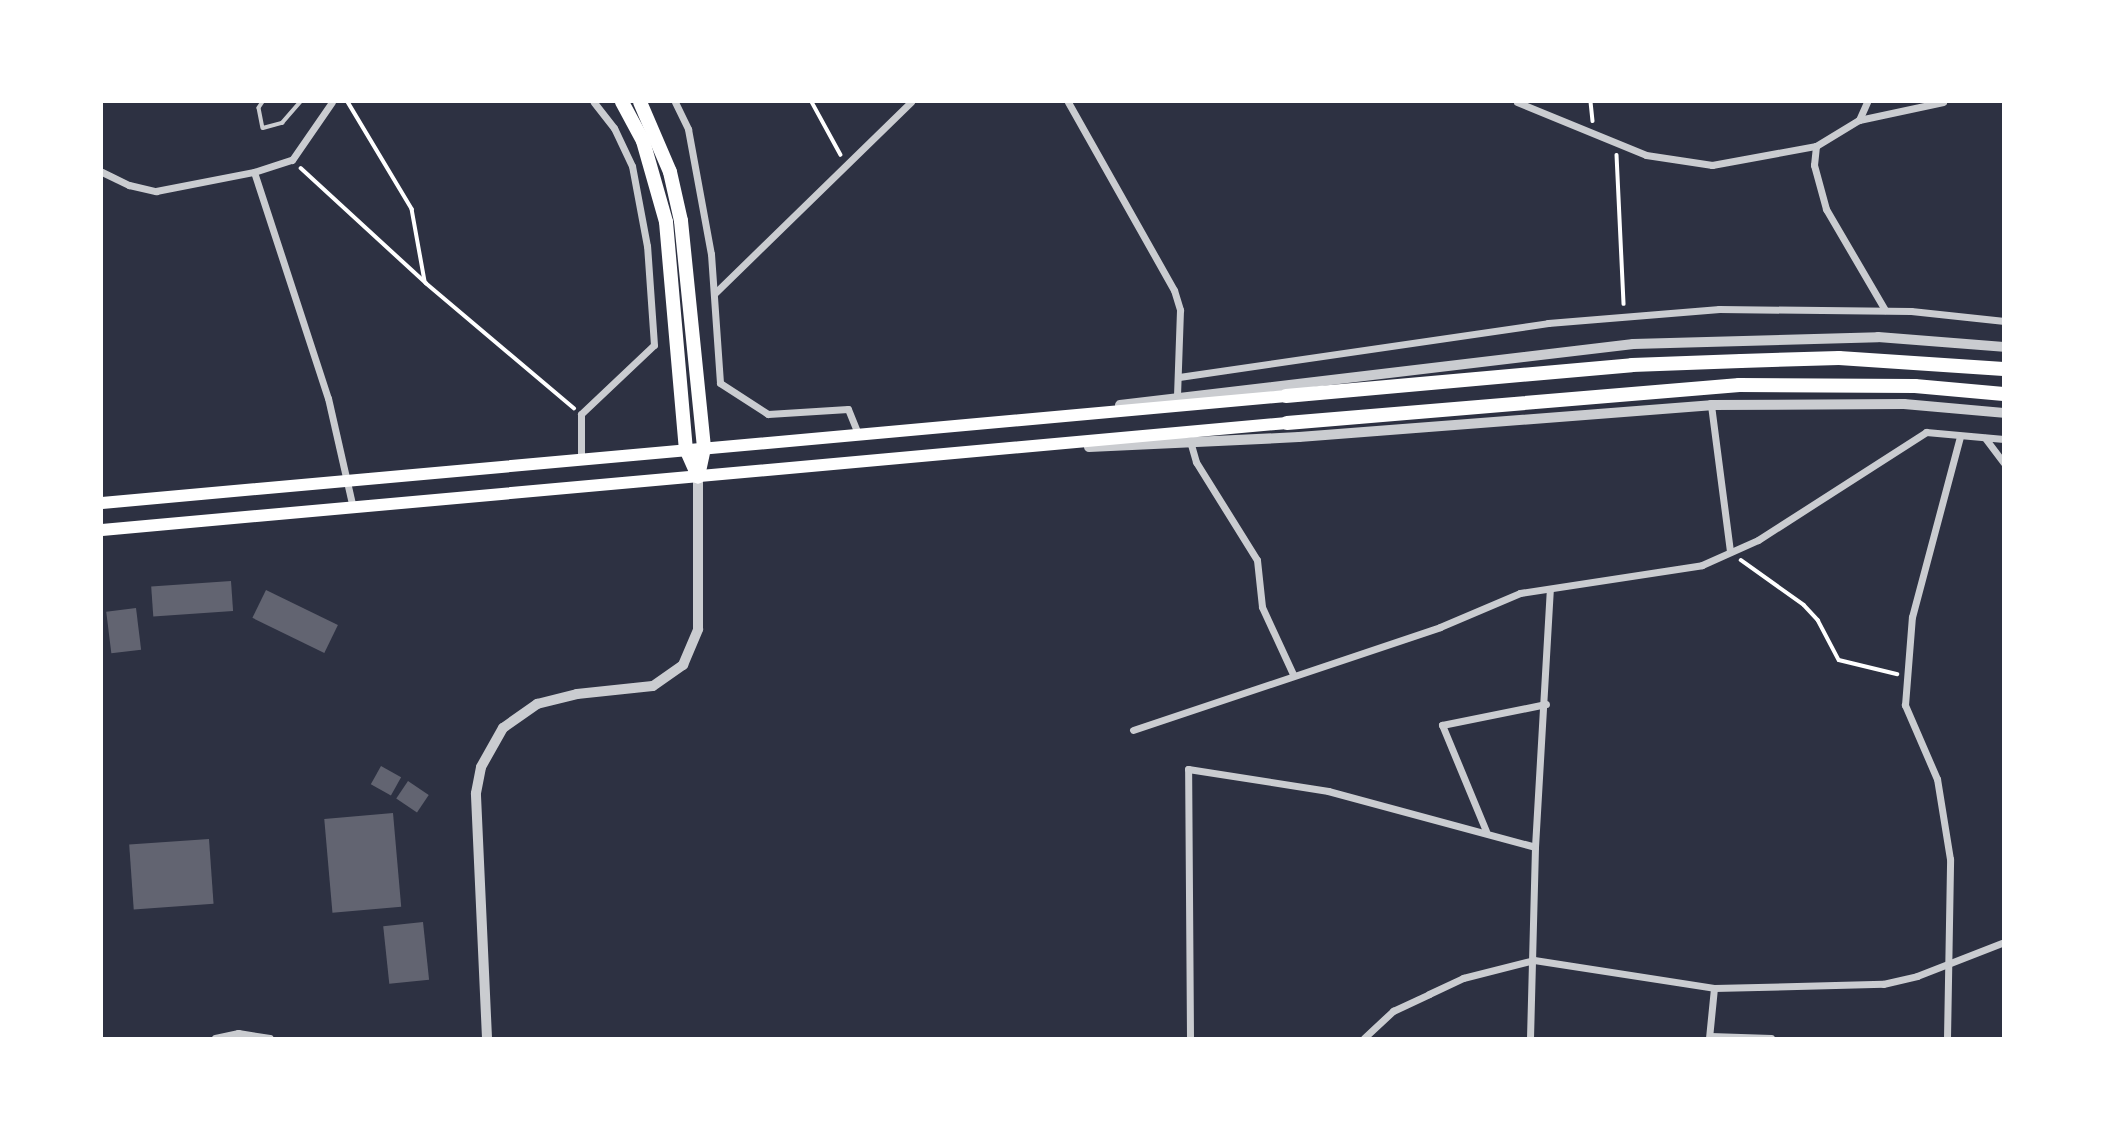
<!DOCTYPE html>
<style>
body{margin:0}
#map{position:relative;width:2105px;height:1140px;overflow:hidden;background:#2d3142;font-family:"Source Sans 3",sans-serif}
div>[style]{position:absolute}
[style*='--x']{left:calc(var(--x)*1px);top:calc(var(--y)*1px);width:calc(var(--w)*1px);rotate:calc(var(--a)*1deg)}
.building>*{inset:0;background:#626471;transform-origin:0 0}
.path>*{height:3.5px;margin:-1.75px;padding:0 1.75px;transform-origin:1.75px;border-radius:1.75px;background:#fff}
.service>*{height:3.5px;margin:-1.75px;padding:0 1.75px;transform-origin:1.75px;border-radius:1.75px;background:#caccd0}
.minor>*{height:7px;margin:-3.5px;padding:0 3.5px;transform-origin:3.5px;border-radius:3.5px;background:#caccd0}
.tertiary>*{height:10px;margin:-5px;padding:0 5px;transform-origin:5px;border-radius:5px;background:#caccd0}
.primary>*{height:12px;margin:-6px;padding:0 6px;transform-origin:6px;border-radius:6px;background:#fff}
.motorway>*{height:14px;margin:-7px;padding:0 7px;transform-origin:7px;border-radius:7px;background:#fff}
span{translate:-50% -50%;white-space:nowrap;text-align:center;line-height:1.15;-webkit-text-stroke:6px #fff;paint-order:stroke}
.frame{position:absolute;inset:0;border:103px solid #fff;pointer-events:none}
</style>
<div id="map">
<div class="building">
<i style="left:231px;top:581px;width:30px;height:80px;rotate:86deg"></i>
<i style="left:266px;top:590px;width:80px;height:31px;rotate:26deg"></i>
<i style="left:136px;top:608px;width:42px;height:30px;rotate:83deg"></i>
<i style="left:381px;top:766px;width:23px;height:21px;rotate:29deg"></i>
<i style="left:408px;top:781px;width:25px;height:21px;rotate:34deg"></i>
<i style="left:393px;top:813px;width:94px;height:69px;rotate:85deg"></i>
<i style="left:209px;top:839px;width:65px;height:80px;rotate:86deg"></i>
<i style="left:423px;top:922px;width:58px;height:40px;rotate:84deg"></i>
</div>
<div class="path">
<i style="--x:348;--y:102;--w:125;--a:59.1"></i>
<i style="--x:412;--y:209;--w:73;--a:79.8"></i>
<i style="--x:812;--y:102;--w:60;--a:61.3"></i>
<i style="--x:1591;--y:102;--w:19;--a:84"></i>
<i style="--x:1617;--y:155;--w:149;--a:87.3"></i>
<i style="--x:301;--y:168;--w:170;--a:42.6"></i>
<i style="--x:426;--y:283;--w:194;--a:40.2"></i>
<i style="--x:1741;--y:560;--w:77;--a:35.5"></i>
<i style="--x:1804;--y:605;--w:21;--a:47"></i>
<i style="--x:1818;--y:620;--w:45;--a:62.3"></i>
<i style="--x:1839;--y:660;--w:60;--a:13.6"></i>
</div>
<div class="service">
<i style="--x:263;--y:102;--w:7;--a:124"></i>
<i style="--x:259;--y:108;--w:20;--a:79"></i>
<i style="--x:263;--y:128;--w:20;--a:-15"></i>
<i style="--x:282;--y:123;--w:28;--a:-49"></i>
</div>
<div class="minor">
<i style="--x:675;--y:102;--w:30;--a:64"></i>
<i style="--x:688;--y:129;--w:127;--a:79.6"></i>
<i style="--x:711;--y:254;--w:129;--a:86"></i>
<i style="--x:720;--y:383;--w:57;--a:32.9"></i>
<i style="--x:768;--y:414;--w:80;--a:-3.6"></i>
<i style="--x:848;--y:409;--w:27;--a:68"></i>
<i style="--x:1068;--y:102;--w:216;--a:60.6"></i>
<i style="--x:1174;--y:290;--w:21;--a:73"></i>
<i style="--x:1180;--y:310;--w:88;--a:92"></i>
<i style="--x:1517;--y:102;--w:139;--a:22.3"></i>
<i style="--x:1646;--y:155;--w:67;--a:8.6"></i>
<i style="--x:1712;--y:165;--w:106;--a:-10.4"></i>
<i style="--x:1816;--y:146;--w:50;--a:-31.2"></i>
<i style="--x:1859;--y:120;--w:86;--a:-12.1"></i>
<i style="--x:1859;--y:120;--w:20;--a:-66"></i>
<i style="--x:1816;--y:146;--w:19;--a:96"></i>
<i style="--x:1814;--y:165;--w:46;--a:74.7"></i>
<i style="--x:1826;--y:209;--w:117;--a:59.7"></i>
<i style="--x:102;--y:172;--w:30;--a:26"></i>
<i style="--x:129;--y:185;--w:28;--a:13"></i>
<i style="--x:156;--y:191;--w:100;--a:-11"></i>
<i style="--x:254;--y:172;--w:40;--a:-18"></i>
<i style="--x:292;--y:160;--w:70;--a:-55.4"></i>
<i style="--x:254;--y:172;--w:238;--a:71.9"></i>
<i style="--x:328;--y:398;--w:113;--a:77.2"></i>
<i style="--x:715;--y:293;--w:274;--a:-44.3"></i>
<i style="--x:1179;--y:377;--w:373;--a:-8.3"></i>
<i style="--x:1548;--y:323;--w:172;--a:-4.7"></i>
<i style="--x:1719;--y:309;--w:192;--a:0.6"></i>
<i style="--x:1911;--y:311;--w:94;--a:6.1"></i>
<i style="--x:1711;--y:405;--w:148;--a:82.6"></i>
<i style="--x:1985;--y:438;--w:31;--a:53"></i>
<i style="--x:1190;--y:441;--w:22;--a:74"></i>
<i style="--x:1196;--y:462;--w:115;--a:58.1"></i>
<i style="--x:1257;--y:560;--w:47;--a:83.9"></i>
<i style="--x:1262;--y:607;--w:74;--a:65.2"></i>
<i style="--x:581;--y:459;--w:45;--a:-90"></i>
<i style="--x:581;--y:414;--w:100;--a:-43.4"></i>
<i style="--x:654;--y:345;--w:99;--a:-94"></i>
<i style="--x:647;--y:246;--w:81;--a:-100.6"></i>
<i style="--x:632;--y:166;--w:42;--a:-115.3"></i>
<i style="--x:614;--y:128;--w:33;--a:-128"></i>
<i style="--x:1133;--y:730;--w:324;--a:-18.5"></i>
<i style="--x:1440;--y:627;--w:87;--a:-23"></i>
<i style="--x:1520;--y:593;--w:184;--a:-8.7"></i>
<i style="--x:1702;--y:565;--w:61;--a:-24.1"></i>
<i style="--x:1758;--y:540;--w:200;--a:-32.7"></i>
<i style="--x:1926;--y:432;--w:78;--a:5.1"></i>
<i style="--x:1486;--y:831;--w:115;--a:-112.5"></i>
<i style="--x:1442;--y:725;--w:106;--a:-11.4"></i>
<i style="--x:1710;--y:1036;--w:61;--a:1.9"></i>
<i style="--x:215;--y:1038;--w:24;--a:-12"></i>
<i style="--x:238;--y:1033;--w:32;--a:9"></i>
<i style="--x:1190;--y:1038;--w:269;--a:-90.4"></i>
<i style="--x:1188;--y:769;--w:142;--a:8.9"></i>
<i style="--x:1328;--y:791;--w:214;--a:15.1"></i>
<i style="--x:1364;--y:1038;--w:40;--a:-43"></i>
<i style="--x:1393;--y:1011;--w:40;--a:-25"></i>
<i style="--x:1429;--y:994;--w:38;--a:-25"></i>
<i style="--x:1463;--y:978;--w:73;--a:-14.2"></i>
<i style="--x:1534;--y:960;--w:182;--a:8.8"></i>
<i style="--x:1714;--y:988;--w:169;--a:-1.4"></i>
<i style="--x:1883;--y:984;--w:35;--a:-13"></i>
<i style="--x:1917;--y:976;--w:93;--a:-21.3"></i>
<i style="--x:1530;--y:1038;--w:191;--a:-88.5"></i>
<i style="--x:1535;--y:847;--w:257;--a:-86.7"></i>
<i style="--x:1709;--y:1038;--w:50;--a:-84.3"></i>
<i style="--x:1947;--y:1038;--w:179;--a:-89"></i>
<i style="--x:1950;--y:859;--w:81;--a:-99.2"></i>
<i style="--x:1937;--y:779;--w:81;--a:-113.4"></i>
<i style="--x:1905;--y:705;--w:88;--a:-85.5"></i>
<i style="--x:1912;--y:617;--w:186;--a:-75.1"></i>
</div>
<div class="tertiary">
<i style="--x:1120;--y:405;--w:517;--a:-6.78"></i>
<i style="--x:1633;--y:344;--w:245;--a:-1.6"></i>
<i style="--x:1878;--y:337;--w:126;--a:4.5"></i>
<i style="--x:1089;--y:447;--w:210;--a:-2.7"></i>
<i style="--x:1299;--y:437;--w:413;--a:-4.4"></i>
<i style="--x:1711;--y:405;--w:193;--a:-0.3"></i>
<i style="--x:1904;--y:404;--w:100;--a:5.1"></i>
<i style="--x:487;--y:1038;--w:245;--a:-92.6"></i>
<i style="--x:476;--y:793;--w:26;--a:-79"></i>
<i style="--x:481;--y:767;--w:45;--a:-60.6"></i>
<i style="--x:503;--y:728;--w:42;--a:-35.2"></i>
<i style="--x:537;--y:704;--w:41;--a:-14"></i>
<i style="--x:577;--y:694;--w:76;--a:-6"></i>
<i style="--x:653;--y:686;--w:37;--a:-35"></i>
<i style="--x:683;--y:665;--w:39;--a:-67"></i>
<i style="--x:698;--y:629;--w:153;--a:-90"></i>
</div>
<div class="primary">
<i style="--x:102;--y:503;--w:1189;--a:-5.16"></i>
<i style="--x:102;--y:530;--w:1190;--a:-5.16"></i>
</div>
<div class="motorway">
<i style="--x:622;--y:102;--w:44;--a:61.7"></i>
<i style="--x:643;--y:141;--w:84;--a:74.1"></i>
<i style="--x:666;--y:222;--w:228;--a:85"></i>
<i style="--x:686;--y:449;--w:30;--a:66"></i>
<i style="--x:640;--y:102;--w:76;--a:66.8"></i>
<i style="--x:670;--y:172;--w:50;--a:77.3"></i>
<i style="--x:681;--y:221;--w:228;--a:84.2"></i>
<i style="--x:704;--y:448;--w:29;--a:102"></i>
<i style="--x:1286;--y:396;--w:347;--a:-5.1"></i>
<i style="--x:1632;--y:365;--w:109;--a:-2.1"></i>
<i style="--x:1741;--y:361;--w:98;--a:-1.8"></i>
<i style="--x:1839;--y:358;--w:165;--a:3.8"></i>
<i style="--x:1287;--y:423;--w:454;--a:-4.8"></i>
<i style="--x:1739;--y:385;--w:176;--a:0.3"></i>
<i style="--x:1915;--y:386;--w:89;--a:5.1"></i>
</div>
<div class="frame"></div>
</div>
